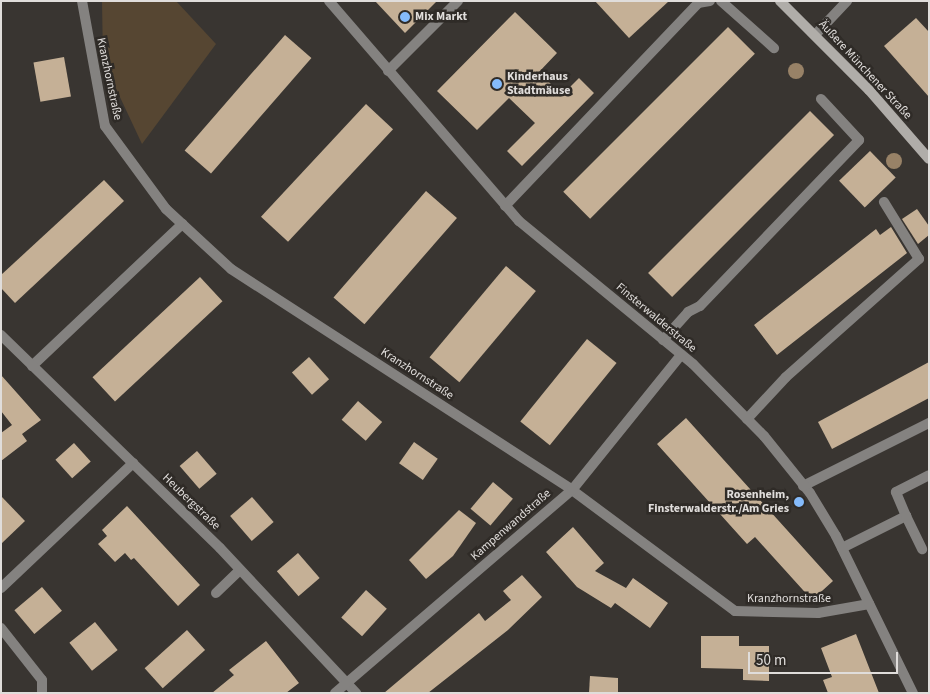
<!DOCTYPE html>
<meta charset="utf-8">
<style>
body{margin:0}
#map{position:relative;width:930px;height:694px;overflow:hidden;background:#393531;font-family:"Source Sans 3",sans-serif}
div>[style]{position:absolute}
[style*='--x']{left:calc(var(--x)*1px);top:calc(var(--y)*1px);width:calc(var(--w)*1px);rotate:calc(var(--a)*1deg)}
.green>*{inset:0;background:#564632}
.building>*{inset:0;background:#c5b096;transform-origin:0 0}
.lane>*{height:10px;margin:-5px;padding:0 5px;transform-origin:5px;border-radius:5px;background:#848280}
.street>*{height:10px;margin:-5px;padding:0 5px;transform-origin:5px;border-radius:5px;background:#848280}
.secondary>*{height:10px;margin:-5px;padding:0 5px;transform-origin:5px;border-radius:5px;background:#b0ada9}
.trees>*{width:16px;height:16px;margin:-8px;border-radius:50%;background:#988267}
.dots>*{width:14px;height:14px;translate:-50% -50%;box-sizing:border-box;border:2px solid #2f2b27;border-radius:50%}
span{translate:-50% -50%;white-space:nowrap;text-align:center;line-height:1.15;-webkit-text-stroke:5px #2f2b27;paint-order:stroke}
.poi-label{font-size:12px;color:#e0dddb;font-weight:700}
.left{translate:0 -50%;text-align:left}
.right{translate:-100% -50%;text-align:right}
.street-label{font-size:12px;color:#e0dddb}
.frame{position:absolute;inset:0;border:2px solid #e0dddb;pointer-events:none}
.scale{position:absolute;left:748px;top:652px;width:150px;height:22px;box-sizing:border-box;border:2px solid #e0dddb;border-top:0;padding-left:6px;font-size:15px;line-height:18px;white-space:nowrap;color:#e0dddb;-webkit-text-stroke:4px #2f2b27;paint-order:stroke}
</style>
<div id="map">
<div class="green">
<i style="clip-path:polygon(102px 1px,176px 1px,216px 44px,142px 144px,103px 61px)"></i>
</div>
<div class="building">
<i style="clip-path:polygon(375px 1px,437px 1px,405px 33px)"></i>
<i style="clip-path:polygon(595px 1px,669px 1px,629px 38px)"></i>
<i style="clip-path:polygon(515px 12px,557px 53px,539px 72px,562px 95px,579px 78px,594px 93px,522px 166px,507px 151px,535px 123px,509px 98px,477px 130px,437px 91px)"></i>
<i style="clip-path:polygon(916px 18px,929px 32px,929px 97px,884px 46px)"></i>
<i style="left:728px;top:27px;width:38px;height:233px;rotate:45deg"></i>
<i style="left:285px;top:35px;width:35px;height:153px;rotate:41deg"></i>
<i style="left:64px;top:57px;width:40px;height:31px;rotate:80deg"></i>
<i style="left:366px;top:104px;width:37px;height:154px;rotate:43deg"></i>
<i style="left:810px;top:111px;width:34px;height:229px;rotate:45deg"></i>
<i style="left:870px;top:151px;width:37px;height:43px;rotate:46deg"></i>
<i style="clip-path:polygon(104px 180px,124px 201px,15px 303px,1px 288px,1px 275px)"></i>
<i style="left:426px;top:191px;width:41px;height:141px;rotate:41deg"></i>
<i style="clip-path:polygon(917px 209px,929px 226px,929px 235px,918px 244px,902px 219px)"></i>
<i style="clip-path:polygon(891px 227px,907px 253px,777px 355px,754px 325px,876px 229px,880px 235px)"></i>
<i style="left:506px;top:266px;width:39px;height:119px;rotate:40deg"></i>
<i style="left:200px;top:277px;width:33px;height:147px;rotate:47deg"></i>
<i style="left:587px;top:339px;width:38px;height:106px;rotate:39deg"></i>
<i style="left:309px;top:357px;width:30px;height:23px;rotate:48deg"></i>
<i style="clip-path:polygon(929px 362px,929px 398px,832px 449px,818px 422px)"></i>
<i style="clip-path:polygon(1px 375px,41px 420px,22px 434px,27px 441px,1px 461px,1px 433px,12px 425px,1px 411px)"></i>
<i style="left:358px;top:401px;width:32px;height:25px;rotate:41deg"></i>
<i style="clip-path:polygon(686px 418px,833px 581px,812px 600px,755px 537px,747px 544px,657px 444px)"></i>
<i style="left:414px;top:442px;width:29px;height:26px;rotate:35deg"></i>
<i style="left:74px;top:443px;width:25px;height:25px;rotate:48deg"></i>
<i style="left:197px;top:451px;width:30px;height:23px;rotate:49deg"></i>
<i style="left:493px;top:482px;width:26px;height:35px;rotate:40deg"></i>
<i style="clip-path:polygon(1px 496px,25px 521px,1px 544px)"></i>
<i style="left:252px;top:497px;width:33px;height:29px;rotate:49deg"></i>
<i style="clip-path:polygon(127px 506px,200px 585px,178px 606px,134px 558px,131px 560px,125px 553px,115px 562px,98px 544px,107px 536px,102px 530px)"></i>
<i style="clip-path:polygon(459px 510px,476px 523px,453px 556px,426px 579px,409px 560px)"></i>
<i style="clip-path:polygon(573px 527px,604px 563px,595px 571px,626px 588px,633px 578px,668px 603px,650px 628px,615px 603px,611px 608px,577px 587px,546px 552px)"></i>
<i style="left:298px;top:553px;width:33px;height:28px;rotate:49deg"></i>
<i style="clip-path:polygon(522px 575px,542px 597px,508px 630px,428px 693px,384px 693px,479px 613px,485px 621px,511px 600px,503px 591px)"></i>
<i style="left:42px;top:587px;width:31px;height:36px;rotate:50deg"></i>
<i style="left:366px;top:590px;width:28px;height:37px;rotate:42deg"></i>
<i style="left:95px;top:622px;width:36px;height:33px;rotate:51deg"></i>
<i style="left:187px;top:630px;width:27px;height:57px;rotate:48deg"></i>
<i style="clip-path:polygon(856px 634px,879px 693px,828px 693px,823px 680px,832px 677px,821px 648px)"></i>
<i style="clip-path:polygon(701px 636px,739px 636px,739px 646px,769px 646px,769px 681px,743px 680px,743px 669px,701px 668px)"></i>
<i style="clip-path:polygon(266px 641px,299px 683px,286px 693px,212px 693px,234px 675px,229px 670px)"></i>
<i style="clip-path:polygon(590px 676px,618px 678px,618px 693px,589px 693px)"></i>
</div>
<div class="lane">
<i style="--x:721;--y:1;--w:71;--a:41.6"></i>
<i style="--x:815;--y:35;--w:47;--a:-46.7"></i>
<i style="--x:388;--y:71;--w:99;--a:-45"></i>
<i style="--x:505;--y:206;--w:280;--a:-46.4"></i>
<i style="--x:698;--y:3;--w:12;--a:-9"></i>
<i style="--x:663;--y:340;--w:38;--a:-48"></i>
<i style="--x:688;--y:312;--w:13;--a:-27"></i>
<i style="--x:700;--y:306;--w:230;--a:-46.2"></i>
<i style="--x:859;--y:140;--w:56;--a:-132.8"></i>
<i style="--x:32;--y:366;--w:207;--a:-43.4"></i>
<i style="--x:747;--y:419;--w:57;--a:-47.1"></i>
<i style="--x:786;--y:377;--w:178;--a:-41.6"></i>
<i style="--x:919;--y:259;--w:67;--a:-121.6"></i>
<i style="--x:803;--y:486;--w:141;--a:-26.6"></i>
<i style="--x:906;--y:516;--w:26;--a:-113"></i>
<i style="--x:896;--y:492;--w:37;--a:-27"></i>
<i style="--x:842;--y:548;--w:72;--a:-26.6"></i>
<i style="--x:906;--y:516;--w:37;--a:64"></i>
<i style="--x:1;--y:588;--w:182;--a:-43.4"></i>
<i style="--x:216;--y:593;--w:33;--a:-44"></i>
<i style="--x:1;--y:628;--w:66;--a:51.7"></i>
<i style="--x:42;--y:680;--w:13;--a:90"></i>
</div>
<div class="street">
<i style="--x:82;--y:1;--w:127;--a:79.6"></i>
<i style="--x:105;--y:126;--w:103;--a:53.7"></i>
<i style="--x:166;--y:209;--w:88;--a:42.7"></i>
<i style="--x:231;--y:269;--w:406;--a:32.9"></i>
<i style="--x:572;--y:490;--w:203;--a:36.6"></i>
<i style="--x:735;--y:611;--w:83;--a:1.4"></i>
<i style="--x:818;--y:613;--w:52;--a:-10"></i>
<i style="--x:329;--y:1;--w:291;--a:49.2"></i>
<i style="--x:519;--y:221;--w:225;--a:39.4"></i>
<i style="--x:693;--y:364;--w:101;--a:45.4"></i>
<i style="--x:764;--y:436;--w:73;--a:51.1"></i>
<i style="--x:810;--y:493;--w:50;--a:58.8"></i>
<i style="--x:836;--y:536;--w:175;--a:63.9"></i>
<i style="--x:1;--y:335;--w:305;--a:44.2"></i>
<i style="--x:220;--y:548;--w:199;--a:46.8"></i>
<i style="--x:335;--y:693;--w:312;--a:-40.6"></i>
<i style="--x:572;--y:490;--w:174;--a:-51.1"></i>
</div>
<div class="secondary">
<i style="--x:780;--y:1;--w:126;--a:45"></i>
<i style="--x:869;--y:90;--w:91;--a:49"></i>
</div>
<div class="trees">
<i style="left:796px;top:71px"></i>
<i style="left:894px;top:161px"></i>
</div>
<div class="dots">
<i style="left:405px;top:17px;background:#85bbfb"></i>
<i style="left:497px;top:84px;background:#85bbfb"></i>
<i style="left:799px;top:502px;background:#85bbfb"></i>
</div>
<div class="poi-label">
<span class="left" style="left:415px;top:17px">Mix Markt</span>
<span class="left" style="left:507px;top:84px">Kinderhaus<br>Stadtmäuse</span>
<span class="right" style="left:789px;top:502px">Rosenheim,<br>Finsterwalderstr./Am Gries</span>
</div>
<div class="street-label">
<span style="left:865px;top:70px;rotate:47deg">Äußere Münchener Straße</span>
<span style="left:109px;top:79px;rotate:78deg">Kranzhornstraße</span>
<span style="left:656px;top:318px;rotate:40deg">Finsterwalderstraße</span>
<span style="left:417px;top:374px;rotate:33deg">Kranzhornstraße</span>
<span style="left:191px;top:502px;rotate:44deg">Heubergstraße</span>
<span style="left:511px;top:525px;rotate:-41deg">Kampenwandstraße</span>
<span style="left:789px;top:599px">Kranzhornstraße</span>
</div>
<div class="frame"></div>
<div class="scale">50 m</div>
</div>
